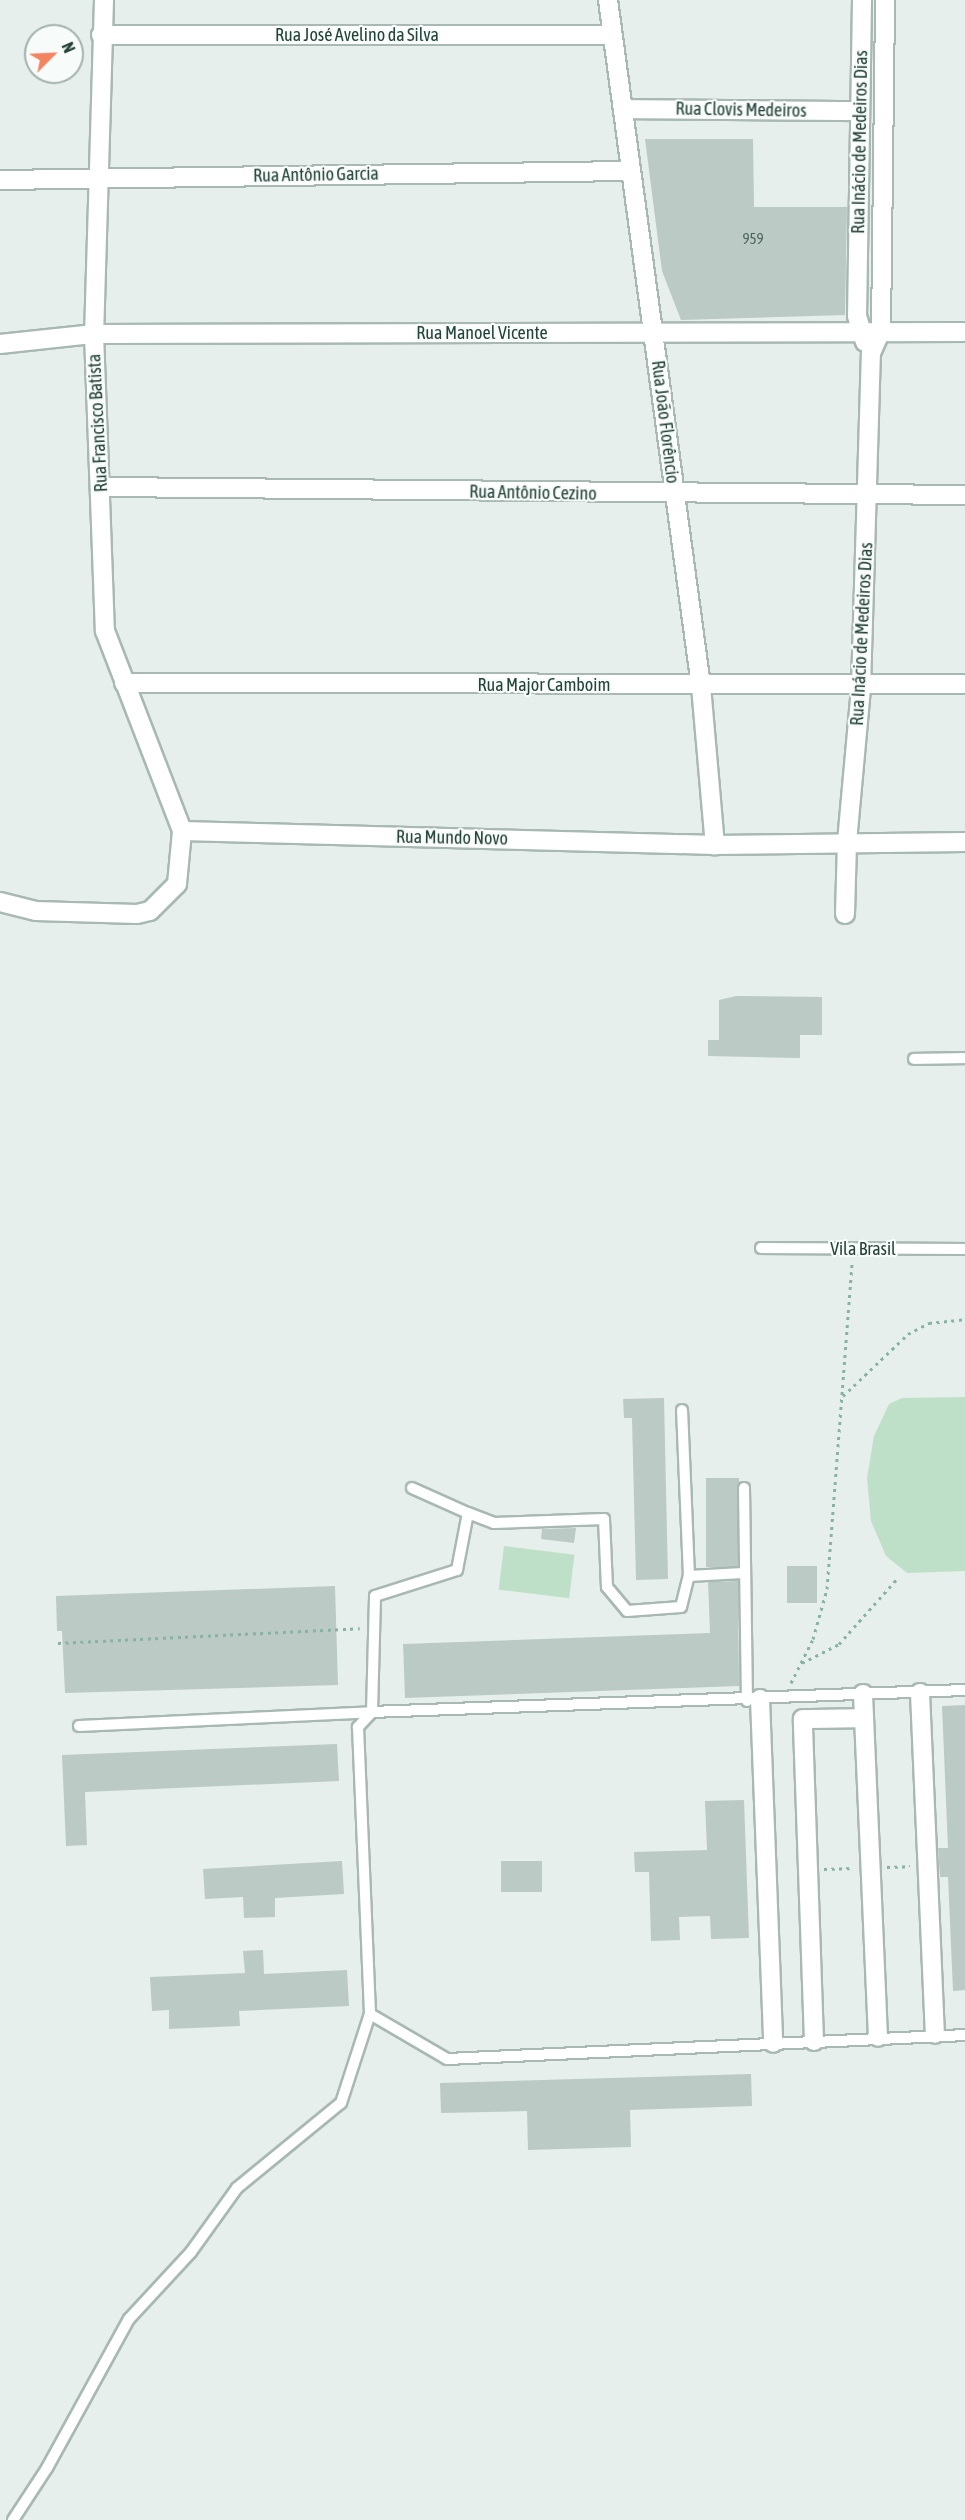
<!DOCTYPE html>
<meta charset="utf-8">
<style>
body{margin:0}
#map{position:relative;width:965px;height:2520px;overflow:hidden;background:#e6efeb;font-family:"Asap Condensed",sans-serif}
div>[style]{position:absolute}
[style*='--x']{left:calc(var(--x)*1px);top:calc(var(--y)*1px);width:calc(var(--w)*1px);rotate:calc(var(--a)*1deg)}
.green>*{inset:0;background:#bfe0c8;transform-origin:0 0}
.building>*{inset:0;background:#bbcac4;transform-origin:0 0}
.path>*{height:3px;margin-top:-1.5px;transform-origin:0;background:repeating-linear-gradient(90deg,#86b3a5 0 3px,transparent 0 7.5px)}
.roads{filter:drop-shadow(2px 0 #a8b8b2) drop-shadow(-2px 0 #a8b8b2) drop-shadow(0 2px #a8b8b2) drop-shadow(0 -2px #a8b8b2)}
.service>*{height:10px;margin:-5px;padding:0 5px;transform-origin:5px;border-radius:5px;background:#fff}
.minor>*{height:18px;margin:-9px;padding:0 9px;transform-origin:9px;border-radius:9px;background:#fff}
span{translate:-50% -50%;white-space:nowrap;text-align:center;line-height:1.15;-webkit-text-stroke:4.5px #f7fbf9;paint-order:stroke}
.number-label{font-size:15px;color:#4a645c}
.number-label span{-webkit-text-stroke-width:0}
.street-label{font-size:18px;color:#24423a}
.north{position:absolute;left:24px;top:24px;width:60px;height:60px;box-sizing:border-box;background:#f7fbf9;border:2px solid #a3b1ad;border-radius:50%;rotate:66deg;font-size:16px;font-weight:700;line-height:24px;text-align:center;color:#24423a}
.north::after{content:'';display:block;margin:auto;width:21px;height:27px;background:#f4845f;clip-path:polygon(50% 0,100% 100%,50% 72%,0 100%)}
</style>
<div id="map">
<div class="green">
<i style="clip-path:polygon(965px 1397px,965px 1571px,907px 1573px,886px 1556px,871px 1521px,867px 1478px,874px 1436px,889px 1404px,902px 1398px)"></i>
<i style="left:504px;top:1546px;width:71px;height:44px;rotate:7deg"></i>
</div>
<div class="building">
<i style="clip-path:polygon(645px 139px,753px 139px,754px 207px,847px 207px,845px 315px,681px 320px,662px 271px)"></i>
<i style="clip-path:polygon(736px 996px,822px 997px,822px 1035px,800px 1035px,800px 1058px,708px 1056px,708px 1040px,719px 1040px,719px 1000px)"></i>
<i style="clip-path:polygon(664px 1398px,668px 1579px,636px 1580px,632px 1418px,624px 1418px,623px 1399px)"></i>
<i style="left:706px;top:1478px;width:33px;height:89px"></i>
<i style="clip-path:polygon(576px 1528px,574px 1543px,541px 1539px,542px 1529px)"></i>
<i style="left:787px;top:1566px;width:30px;height:37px"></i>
<i style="clip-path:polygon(738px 1581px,739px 1686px,405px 1698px,403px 1644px,710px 1633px,708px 1582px)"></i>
<i style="clip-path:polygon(335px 1586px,338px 1685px,65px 1693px,62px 1631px,57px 1631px,56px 1596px)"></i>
<i style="clip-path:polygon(965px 1705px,965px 1990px,953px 1991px,948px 1877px,940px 1877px,938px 1848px,948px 1848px,942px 1706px)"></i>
<i style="clip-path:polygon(337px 1744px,339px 1781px,85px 1792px,87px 1845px,66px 1846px,62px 1755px)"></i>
<i style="clip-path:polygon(744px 1800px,749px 1938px,711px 1939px,710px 1916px,679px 1917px,680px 1940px,651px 1941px,649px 1872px,635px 1872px,634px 1852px,707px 1850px,705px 1801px)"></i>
<i style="clip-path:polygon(342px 1861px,344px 1894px,275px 1898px,275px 1917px,244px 1918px,243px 1897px,205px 1899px,203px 1869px)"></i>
<i style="left:501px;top:1861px;width:41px;height:31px"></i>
<i style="clip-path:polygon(263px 1950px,264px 1974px,347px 1970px,349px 2006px,239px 2011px,240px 2026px,169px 2029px,169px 2010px,152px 2011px,150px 1977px,245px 1973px,243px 1951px)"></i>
<i style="clip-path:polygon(751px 2074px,752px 2106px,630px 2110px,631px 2147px,528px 2150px,527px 2111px,441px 2113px,440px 2083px)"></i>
</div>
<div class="path">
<i style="--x:843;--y:1396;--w:90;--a:-43.6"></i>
<i style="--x:908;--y:1334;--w:24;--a:-28"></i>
<i style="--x:929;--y:1323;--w:36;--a:-6"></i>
<i style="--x:58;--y:1643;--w:302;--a:-2.8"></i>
<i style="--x:802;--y:1663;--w:42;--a:-27.2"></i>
<i style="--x:839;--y:1644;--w:87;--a:-48.3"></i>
<i style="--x:791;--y:1683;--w:49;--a:-63.4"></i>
<i style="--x:813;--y:1639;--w:52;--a:-74.4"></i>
<i style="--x:827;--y:1589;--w:327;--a:-85.6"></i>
<i style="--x:887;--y:1867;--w:23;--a:-2"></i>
<i style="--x:824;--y:1869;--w:29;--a:-2"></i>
</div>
<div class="roads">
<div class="service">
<i style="--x:914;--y:1059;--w:51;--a:-1.1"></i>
<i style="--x:761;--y:1248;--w:204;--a:0.3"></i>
<i style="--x:412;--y:1488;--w:61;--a:24.1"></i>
<i style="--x:744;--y:1488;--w:213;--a:89.2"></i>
<i style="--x:689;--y:1576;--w:54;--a:-3.2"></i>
<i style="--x:965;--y:1690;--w:593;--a:177.88"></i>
<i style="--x:372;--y:1712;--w:21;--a:133"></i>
<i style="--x:358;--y:1727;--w:287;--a:87.6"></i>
<i style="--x:370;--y:2014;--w:89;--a:30.3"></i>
<i style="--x:447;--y:2059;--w:519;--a:-2.65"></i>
<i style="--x:79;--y:1726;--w:293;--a:-2.7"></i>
<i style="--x:372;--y:1712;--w:116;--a:-88.5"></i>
<i style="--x:375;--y:1596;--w:86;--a:-17.6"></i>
<i style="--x:457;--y:1570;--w:58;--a:-79.1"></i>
<i style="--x:468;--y:1513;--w:28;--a:21"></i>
<i style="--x:494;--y:1523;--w:110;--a:-2.1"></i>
<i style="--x:604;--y:1519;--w:68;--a:87.5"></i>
<i style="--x:607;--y:1587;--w:31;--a:50"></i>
<i style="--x:627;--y:1611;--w:54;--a:-4.2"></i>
<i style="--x:681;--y:1607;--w:32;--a:-76"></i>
<i style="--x:689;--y:1576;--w:166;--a:-92.4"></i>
<i style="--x:13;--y:2520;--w:62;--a:-56.8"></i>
<i style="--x:47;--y:2468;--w:170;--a:-61.2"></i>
<i style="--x:129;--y:2319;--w:91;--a:-47.2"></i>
<i style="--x:191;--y:2252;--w:79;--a:-54.3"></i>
<i style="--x:237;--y:2188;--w:134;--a:-39.3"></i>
<i style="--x:341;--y:2103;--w:94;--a:-72"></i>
</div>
<div class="minor">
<i style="--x:104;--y:0;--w:334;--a:91.7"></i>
<i style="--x:94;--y:334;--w:297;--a:87.9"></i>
<i style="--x:105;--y:631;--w:214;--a:68.9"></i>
<i style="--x:608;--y:0;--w:692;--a:82.28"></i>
<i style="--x:701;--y:686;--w:160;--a:85"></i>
<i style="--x:862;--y:0;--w:316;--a:90.9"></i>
<i style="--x:857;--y:316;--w:27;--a:73"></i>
<i style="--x:101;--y:35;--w:511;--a:0"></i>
<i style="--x:623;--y:109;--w:237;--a:0.5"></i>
<i style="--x:0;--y:180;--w:631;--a:-0.82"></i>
<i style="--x:0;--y:344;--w:95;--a:-6.1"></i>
<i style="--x:94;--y:334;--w:871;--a:-0.13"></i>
<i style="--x:102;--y:487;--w:863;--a:0.53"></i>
<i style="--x:124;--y:683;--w:841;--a:0.07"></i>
<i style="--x:0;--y:902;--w:37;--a:14"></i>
<i style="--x:36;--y:911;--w:101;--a:1.7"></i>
<i style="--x:137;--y:914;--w:13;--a:-13"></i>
<i style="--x:150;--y:911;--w:38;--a:-45"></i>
<i style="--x:177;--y:884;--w:53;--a:-84.6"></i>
<i style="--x:182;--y:831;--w:533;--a:1.5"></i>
<i style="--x:715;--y:845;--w:250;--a:-0.7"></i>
<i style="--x:845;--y:914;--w:72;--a:-88.4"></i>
<i style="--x:847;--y:842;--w:156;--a:-84.8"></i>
<i style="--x:861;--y:687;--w:334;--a:-88.3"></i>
<i style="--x:871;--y:353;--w:24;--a:-66"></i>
<i style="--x:881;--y:331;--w:331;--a:-89.3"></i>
<i style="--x:920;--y:1693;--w:341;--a:87.5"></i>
<i style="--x:863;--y:1694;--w:343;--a:87.5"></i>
<i style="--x:760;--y:1699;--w:344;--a:87.8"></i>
<i style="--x:814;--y:2041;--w:322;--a:-92"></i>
<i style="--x:803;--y:1719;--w:61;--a:-0.9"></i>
</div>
</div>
<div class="number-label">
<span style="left:753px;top:239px">959</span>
</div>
<div class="street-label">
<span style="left:357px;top:35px">Rua José Avelino da Silva</span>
<span style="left:741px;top:110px;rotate:1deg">Rua Clovis Medeiros</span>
<span style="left:860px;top:142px;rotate:-89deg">Rua Inácio de Medeiros Dias</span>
<span style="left:316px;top:175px;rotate:-1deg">Rua Antônio Garcia</span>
<span style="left:482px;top:333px">Rua Manoel Vicente</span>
<span style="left:665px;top:422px;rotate:83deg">Rua João Florêncio</span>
<span style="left:98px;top:423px;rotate:-93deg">Rua Francisco Batista</span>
<span style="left:533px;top:493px;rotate:1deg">Rua Antônio Cezino</span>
<span style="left:862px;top:634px;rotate:-87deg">Rua Inácio de Medeiros Dias</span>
<span style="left:544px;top:685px">Rua Major Camboim</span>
<span style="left:452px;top:838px;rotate:1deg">Rua Mundo Novo</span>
<span style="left:863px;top:1249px">Vila Brasil</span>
</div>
<div class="north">N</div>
</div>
